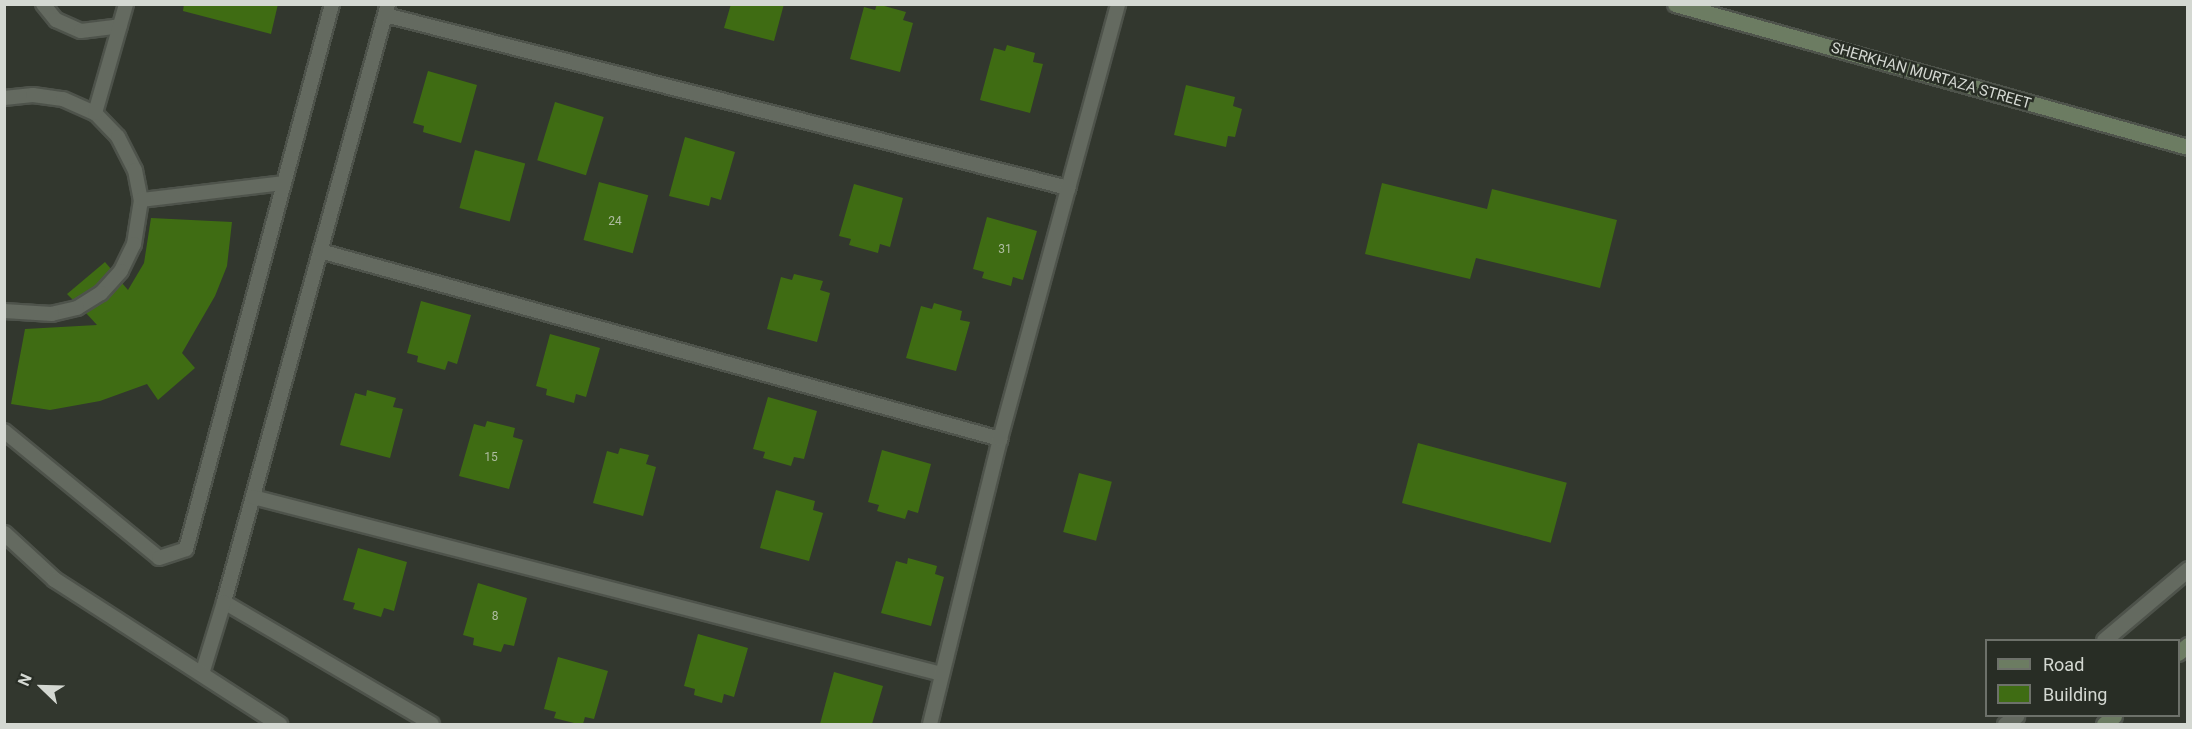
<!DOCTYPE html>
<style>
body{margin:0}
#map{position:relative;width:2192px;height:729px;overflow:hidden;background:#32372e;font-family:Roboto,sans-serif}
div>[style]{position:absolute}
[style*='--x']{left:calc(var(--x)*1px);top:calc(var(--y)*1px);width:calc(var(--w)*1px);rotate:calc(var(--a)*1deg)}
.building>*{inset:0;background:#3f6c13;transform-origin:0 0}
.roads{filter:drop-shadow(2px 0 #4e534b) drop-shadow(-2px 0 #4e534b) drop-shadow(0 2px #4e534b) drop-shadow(0 -2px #4e534b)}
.service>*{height:14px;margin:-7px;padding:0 7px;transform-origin:7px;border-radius:7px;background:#646a60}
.minor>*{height:15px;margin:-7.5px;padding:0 7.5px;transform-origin:7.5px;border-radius:7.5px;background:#646a60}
.secondary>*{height:15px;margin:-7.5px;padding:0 7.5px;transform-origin:7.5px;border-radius:7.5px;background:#6c7c62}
span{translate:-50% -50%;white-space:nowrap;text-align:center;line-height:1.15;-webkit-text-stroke:5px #282d25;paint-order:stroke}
.number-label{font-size:12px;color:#afbda2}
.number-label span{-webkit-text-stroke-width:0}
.street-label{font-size:15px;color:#d4d8d2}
.frame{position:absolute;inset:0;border:6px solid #d4d8d2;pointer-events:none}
.legend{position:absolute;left:1985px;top:639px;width:195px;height:78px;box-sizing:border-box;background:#282d25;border:2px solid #6d716a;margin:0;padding:8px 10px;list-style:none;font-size:18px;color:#d4d8d2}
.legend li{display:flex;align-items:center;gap:12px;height:30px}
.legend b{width:30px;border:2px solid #6d716a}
.north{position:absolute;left:12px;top:657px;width:60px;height:60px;-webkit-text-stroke:4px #282d25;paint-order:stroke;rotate:293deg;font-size:16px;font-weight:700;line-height:24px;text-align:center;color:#d4d8d2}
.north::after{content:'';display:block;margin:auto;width:21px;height:27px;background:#d4d8d2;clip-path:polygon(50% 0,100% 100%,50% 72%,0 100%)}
</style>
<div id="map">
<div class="building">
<i style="clip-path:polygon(184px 4px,278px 4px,271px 34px,183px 11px)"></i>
<i style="clip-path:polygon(731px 4px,784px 4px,774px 41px,724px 28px)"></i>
<i style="clip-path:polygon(877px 4px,906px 12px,903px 20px,913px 23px,900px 72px,850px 59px,864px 7px,875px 10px)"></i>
<i style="clip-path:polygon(1007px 45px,1035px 53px,1033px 62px,1043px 64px,1030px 113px,980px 100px,994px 48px,1005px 51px)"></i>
<i style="clip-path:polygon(428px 71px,477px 85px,461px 143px,423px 132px,424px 126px,413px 123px)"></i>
<i style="clip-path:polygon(1186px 85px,1235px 97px,1233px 106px,1242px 109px,1235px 137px,1228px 136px,1226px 147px,1174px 135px)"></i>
<i style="left:555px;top:102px;width:51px;height:61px;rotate:17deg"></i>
<i style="clip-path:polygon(685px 137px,735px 152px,721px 200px,711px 197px,709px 206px,669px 196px)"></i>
<i style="left:475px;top:150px;width:52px;height:60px;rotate:15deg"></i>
<i style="left:599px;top:182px;width:51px;height:60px;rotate:15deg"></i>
<i style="clip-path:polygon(1382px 183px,1487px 209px,1492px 189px,1617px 220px,1600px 288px,1476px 258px,1470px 279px,1365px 254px)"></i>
<i style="clip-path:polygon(854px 184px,903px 198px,890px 247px,880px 244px,878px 253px,849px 245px,851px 239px,839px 236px)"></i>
<i style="clip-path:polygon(987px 217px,1037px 231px,1023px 280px,1013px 277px,1011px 286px,982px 278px,984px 272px,973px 269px)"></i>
<i style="clip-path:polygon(151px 218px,232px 222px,227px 266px,215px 296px,182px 353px,195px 368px,158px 400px,147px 384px,100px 401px,50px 410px,11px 404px,25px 329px,97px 325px,86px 313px,106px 300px,122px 283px,128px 290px,144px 263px)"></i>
<i style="clip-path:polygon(105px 262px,111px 269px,95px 286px,73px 300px,67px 294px)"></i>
<i style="clip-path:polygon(794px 274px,823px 281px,820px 290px,830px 293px,817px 342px,767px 329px,781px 277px,792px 280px)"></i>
<i style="clip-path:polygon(421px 301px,471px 315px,457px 364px,448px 361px,445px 370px,417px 362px,418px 356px,407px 353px)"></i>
<i style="clip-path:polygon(934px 303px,962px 311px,960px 320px,970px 322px,956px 371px,906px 358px,921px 306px,932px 309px)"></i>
<i style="clip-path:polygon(550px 334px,600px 348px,586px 397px,576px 394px,574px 403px,546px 395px,547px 389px,536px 386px)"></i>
<i style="clip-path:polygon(367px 390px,396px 398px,393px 407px,403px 409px,390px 458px,340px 445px,355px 393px,366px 396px)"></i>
<i style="clip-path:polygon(768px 397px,817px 411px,804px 459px,794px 457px,791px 466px,763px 458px,765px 452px,753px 449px)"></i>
<i style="clip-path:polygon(487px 421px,515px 428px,513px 437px,523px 440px,509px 489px,459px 476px,474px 424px,485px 427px)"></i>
<i style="left:1418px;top:443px;width:154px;height:62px;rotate:15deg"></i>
<i style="clip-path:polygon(620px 448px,649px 455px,646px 464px,656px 467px,643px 516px,593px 503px,607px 451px,618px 454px)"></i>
<i style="clip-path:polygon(882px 450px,931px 464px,918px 513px,908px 510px,905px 519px,877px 511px,879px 505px,868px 502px)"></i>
<i style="left:1079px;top:473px;width:34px;height:61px;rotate:15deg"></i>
<i style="clip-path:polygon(776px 490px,815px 501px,813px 510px,823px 513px,809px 561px,760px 548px)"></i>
<i style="clip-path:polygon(358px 548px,407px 562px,394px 611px,384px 608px,381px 617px,353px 609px,355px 603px,343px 600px)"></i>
<i style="clip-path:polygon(908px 558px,937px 566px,935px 574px,944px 577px,931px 626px,881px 613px,896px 561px,907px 564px)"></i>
<i style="clip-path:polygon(478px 583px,527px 598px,514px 646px,504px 644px,501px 652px,473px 645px,474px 638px,463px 635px)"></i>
<i style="clip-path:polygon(698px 634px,748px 648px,734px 697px,724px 694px,722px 703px,694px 695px,695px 689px,684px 686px)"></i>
<i style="clip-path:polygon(558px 657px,608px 671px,594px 719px,585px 717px,583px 724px,578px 724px,554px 718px,556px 712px,544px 709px)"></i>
<i style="clip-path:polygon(834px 672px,883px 686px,872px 724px,820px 724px)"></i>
</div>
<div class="roads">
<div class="service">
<i style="--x:43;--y:4;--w:21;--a:51"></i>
<i style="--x:56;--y:20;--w:27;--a:24"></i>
<i style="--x:81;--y:31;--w:39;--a:-7"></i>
<i style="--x:388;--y:4;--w:620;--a:105.34"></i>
<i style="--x:224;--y:602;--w:241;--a:30.4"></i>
<i style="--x:385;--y:15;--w:705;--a:14.21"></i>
<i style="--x:4;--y:98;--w:29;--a:-6"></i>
<i style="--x:33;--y:95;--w:30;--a:8"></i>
<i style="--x:63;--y:99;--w:35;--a:24"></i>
<i style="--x:95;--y:113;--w:33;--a:46"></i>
<i style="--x:118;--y:137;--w:37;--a:63"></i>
<i style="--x:135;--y:170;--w:31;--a:79"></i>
<i style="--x:141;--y:200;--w:45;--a:99"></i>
<i style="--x:134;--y:244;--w:30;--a:116"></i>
<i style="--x:121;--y:271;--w:30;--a:132"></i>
<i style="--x:101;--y:293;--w:28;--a:148"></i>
<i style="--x:77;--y:308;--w:26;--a:167"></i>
<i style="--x:52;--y:314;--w:48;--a:-176.4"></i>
<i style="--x:95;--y:113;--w:113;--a:-74.1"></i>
<i style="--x:141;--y:200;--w:144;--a:-6.8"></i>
<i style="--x:320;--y:251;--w:706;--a:15.45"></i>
<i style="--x:4;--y:431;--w:200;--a:39.3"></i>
<i style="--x:159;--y:558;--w:28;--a:-18"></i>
<i style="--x:186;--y:549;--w:564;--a:-75"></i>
<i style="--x:253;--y:497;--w:711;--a:14.41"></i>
<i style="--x:202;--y:674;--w:75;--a:-73"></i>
<i style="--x:930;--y:724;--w:293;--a:-76.2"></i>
<i style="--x:1000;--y:439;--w:451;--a:-74.8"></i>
</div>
<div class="minor">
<i style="--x:4;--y:533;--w:68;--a:42.6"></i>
<i style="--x:54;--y:579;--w:268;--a:32.8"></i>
<i style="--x:2104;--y:640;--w:110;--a:-40.2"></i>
<i style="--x:2005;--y:724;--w:14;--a:-36"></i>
</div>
<div class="secondary">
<i style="--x:1675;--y:4;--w:533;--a:15.58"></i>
<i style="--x:2178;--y:653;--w:13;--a:-39"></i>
<i style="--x:2104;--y:724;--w:13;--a:-39"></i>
</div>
</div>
<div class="number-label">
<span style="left:615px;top:222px">24</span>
<span style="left:1005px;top:250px">31</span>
<span style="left:491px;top:458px">15</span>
<span style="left:495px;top:617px">8</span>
</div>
<div class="street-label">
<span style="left:1931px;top:76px;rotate:16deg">SHERKHAN MURTAZA STREET</span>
</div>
<div class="frame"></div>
<ul class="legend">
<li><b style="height:8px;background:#6c7c62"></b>Road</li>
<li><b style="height:16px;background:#3f6c13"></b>Building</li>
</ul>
<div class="north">N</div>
</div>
